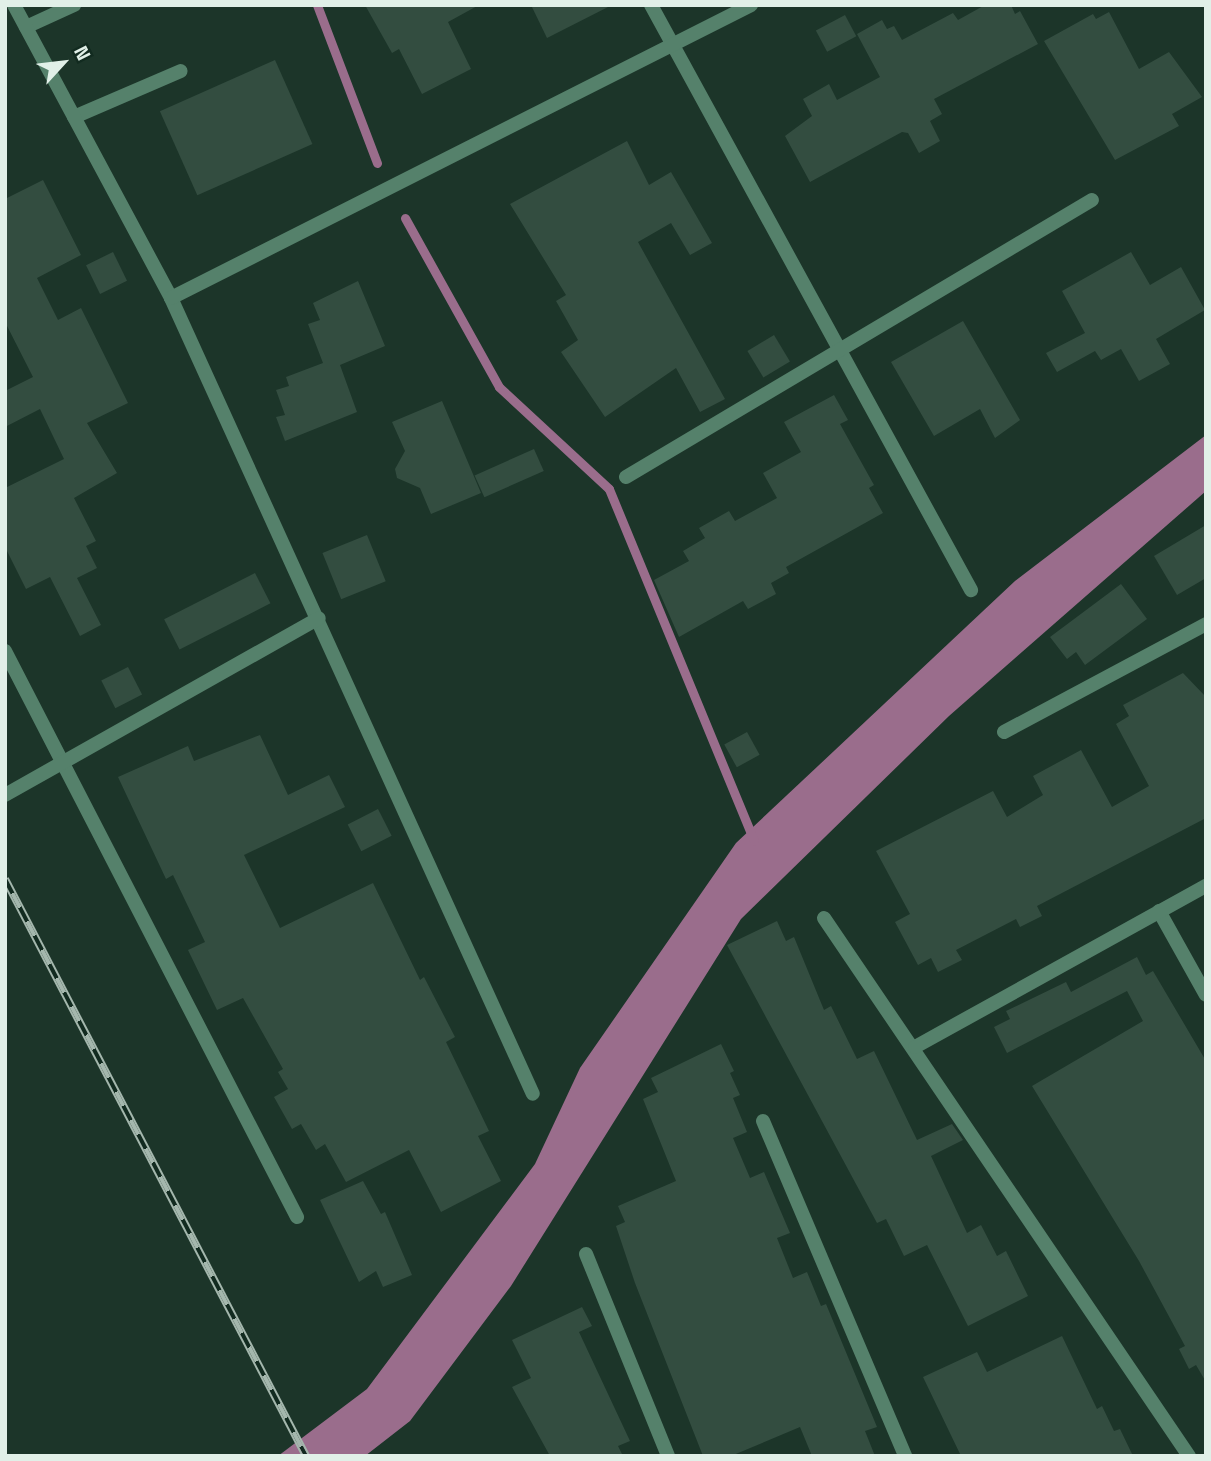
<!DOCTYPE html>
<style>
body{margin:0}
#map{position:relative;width:1211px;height:1461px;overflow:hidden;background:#1c3529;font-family:"Space Grotesk",sans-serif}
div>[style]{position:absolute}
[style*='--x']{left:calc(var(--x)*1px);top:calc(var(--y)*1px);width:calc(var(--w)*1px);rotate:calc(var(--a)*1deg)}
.water>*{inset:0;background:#9a6d8c}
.stream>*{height:9px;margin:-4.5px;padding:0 4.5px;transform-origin:4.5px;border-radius:4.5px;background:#9a6d8c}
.building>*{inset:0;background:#334d40;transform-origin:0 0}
.lane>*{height:14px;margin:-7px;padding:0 7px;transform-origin:7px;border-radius:7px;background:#55816b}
.street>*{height:14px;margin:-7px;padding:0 7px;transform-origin:7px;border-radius:7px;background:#55816b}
.rail>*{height:8px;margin-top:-4px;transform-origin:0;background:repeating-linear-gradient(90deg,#122b20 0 16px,#a4b7ad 0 32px);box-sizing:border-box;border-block:2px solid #a4b7ad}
span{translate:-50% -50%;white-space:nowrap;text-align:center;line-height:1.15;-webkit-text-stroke:7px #122b20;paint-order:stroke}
.frame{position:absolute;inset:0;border:7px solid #e1f0e8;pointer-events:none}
.north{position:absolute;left:28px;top:28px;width:70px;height:70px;-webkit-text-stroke:5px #122b20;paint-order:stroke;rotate:63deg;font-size:19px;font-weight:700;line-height:28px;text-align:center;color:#e1f0e8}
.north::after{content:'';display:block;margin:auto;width:24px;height:32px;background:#e1f0e8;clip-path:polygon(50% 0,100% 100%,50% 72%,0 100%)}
</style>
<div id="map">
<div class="water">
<i style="clip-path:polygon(1206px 435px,1206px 491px,949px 716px,741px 919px,511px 1286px,410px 1421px,365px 1456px,278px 1456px,367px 1389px,535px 1164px,580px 1068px,736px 843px,1015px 581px)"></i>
</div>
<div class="stream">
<i style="--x:317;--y:5;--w:169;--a:69.2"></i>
<i style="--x:405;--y:218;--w:193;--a:60.9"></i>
<i style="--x:499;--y:387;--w:150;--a:42.8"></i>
<i style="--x:609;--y:489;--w:380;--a:67.6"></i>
</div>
<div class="building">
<i style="clip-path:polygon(365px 5px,479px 5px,448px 22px,471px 69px,422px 94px,399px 49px,392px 53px)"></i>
<i style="clip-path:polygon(531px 5px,612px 5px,547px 38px)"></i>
<i style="clip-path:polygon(985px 5px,1011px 5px,1015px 14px,1020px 11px,1038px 44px,934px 99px,942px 114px,930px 121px,940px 141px,919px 153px,908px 133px,902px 132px,810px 182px,785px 136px,812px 116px,803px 99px,829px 84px,837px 100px,880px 77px,857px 34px,882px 20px,887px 29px,894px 26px,902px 40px,953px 13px,958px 20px)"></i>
<i style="clip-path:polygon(1109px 12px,1139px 69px,1169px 52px,1202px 97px,1172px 114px,1179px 126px,1115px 160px,1044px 41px,1093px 14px,1096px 19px)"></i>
<i style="left:845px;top:15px;width:24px;height:33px;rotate:62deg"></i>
<i style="left:275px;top:60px;width:92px;height:126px;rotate:66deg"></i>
<i style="clip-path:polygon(627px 141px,649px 185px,671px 172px,712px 243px,690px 255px,671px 223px,638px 242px,725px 399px,700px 412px,676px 368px,605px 417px,561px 352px,578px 340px,556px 301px,566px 295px,510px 204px)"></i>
<i style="clip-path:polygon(43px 180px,81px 255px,37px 278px,58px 320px,81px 308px,128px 403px,87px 423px,117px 473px,74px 498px,96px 541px,86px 546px,97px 568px,77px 578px,101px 625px,80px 636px,50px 577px,26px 589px,5px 547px,5px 488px,64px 459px,40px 409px,5px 427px,5px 391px,33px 377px,5px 322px,5px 199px)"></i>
<i style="left:113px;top:252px;width:32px;height:30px;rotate:64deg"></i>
<i style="clip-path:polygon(1131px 252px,1150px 285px,1181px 267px,1205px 310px,1156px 339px,1170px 364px,1139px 381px,1121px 349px,1101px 360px,1095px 351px,1057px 372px,1046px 353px,1085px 333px,1062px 291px)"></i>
<i style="clip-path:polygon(358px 281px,385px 346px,340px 365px,357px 412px,285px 441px,276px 417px,285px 415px,276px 390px,289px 386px,286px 377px,323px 363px,308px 324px,320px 320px,313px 303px)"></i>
<i style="clip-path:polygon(963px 321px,1020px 420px,995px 438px,980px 409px,934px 436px,891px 362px)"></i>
<i style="left:774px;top:335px;width:31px;height:31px;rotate:59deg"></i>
<i style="clip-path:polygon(834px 395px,848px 420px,840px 424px,874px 485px,869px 488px,883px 513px,786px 567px,789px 573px,771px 583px,776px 594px,748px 609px,743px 601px,679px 637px,654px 580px,689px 561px,683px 551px,705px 538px,699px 528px,729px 511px,735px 521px,777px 498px,763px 473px,801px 452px,784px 422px)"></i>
<i style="clip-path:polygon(442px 401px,481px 493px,431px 514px,420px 488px,397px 478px,395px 469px,405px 451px,392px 422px)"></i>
<i style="left:534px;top:449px;width:24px;height:65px;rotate:66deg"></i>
<i style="clip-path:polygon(1206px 525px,1206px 578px,1177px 595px,1154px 556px)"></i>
<i style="left:367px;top:535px;width:50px;height:48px;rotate:68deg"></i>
<i style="left:255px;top:573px;width:34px;height:102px;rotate:63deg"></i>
<i style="clip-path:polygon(1121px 584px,1147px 619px,1085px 665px,1076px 652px,1067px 659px,1050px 637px)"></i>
<i style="left:128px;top:667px;width:31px;height:30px;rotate:63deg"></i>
<i style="clip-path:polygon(1183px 673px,1206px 697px,1206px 818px,1037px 906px,1042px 916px,1020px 927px,1016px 919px,956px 950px,962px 960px,938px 972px,931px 958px,918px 965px,895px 922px,910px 914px,876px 851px,993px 791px,1007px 817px,1043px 795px,1033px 776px,1081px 750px,1112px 807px,1149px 786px,1116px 724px,1129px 716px,1123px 705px)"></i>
<i style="left:747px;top:732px;width:26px;height:26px;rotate:61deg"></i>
<i style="clip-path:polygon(260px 735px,288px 795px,329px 775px,345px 807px,244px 855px,280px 928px,373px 883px,420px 980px,424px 977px,455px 1037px,446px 1042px,489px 1131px,478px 1136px,501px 1181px,441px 1212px,409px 1150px,346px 1182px,325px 1144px,316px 1150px,301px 1124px,292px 1129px,274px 1097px,288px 1089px,278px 1072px,283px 1069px,243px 998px,217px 1010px,188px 950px,205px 942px,173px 875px,166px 879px,118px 777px,188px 746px,194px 761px)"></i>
<i style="left:378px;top:809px;width:30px;height:34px;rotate:63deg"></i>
<i style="clip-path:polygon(777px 921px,786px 941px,794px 937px,824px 1010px,831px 1006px,857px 1059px,874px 1051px,917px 1140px,952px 1124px,963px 1140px,931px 1156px,967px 1233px,981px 1225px,997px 1256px,1006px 1251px,1028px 1296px,968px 1326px,927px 1245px,904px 1256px,886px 1219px,877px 1223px,727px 945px)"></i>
<i style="clip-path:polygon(1137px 957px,1146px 975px,1153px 971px,1206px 1061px,1206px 1382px,1196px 1365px,1189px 1369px,1179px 1349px,1185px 1346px,1139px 1261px,1032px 1086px,1143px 1021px,1127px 991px,1007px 1053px,994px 1027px,1010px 1019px,1006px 1011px,1066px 982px,1071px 992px)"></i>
<i style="clip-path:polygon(721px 1044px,734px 1071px,730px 1073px,740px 1095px,733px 1098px,747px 1132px,733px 1138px,750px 1178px,764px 1172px,790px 1233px,777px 1238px,793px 1278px,807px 1272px,821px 1306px,826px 1304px,877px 1427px,865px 1431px,875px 1456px,812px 1456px,800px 1427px,731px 1456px,703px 1456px,635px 1283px,616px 1226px,625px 1222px,618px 1206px,676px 1181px,643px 1099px,658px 1092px,651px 1078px)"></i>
<i style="clip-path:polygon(363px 1181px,381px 1214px,385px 1212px,412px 1275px,383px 1287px,376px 1271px,359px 1282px,320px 1200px)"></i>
<i style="clip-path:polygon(582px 1307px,592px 1326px,579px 1332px,630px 1441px,618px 1446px,623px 1456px,550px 1456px,512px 1387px,531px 1378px,512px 1340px)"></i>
<i style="clip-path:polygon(1062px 1336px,1097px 1409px,1102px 1406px,1114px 1431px,1120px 1429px,1133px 1456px,961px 1456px,923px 1377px,977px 1352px,987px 1372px)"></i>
</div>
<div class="lane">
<i style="--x:26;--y:27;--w:53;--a:-24.6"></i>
<i style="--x:74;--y:117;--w:116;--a:-23.3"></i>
</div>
<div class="street">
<i style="--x:14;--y:5;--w:332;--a:61.8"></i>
<i style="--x:171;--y:298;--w:874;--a:65.55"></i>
<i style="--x:651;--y:5;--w:667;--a:61.32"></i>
<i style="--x:171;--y:298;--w:650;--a:-26.8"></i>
<i style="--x:626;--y:477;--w:542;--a:-30.73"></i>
<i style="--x:5;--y:651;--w:637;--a:62.71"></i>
<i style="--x:1004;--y:732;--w:229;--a:-28.1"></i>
<i style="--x:5;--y:795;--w:360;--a:-29.4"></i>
<i style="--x:1159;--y:911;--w:96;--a:60.8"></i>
<i style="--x:824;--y:918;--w:650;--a:55.85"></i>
<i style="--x:915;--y:1047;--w:333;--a:-29"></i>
<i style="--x:763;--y:1121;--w:364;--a:67"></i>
<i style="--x:586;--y:1254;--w:218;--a:67.9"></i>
</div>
<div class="rail">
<i style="--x:5;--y:879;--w:651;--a:62.45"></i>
</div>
<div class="frame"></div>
<div class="north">N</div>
</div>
